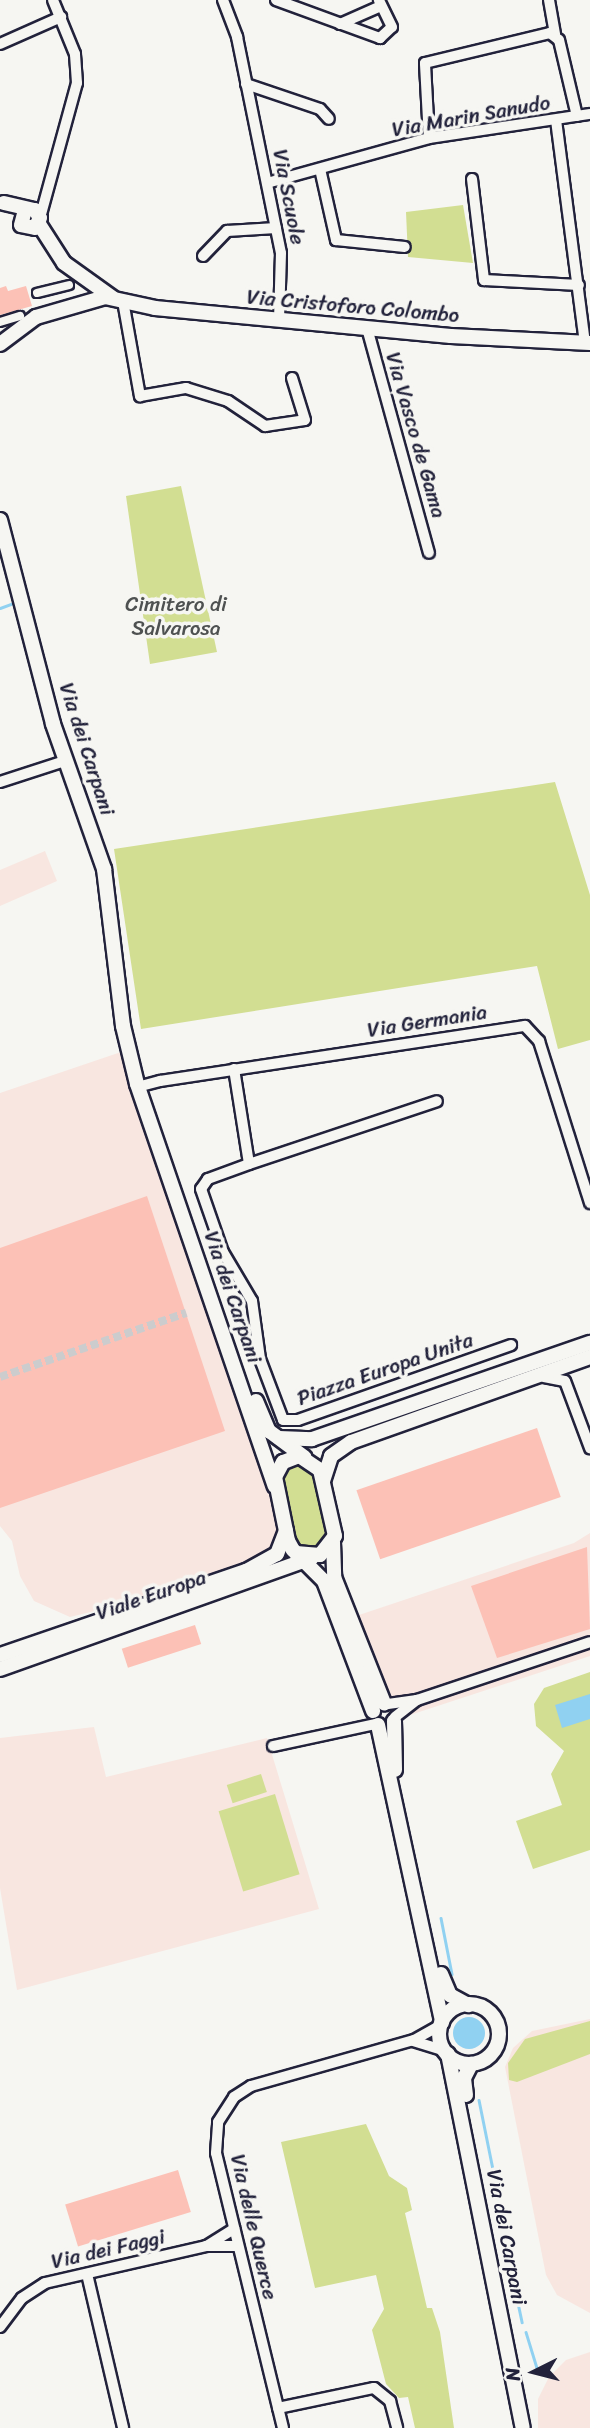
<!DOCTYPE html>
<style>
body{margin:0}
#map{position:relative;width:590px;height:2428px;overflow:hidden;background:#f6f6f2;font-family:Sriracha,sans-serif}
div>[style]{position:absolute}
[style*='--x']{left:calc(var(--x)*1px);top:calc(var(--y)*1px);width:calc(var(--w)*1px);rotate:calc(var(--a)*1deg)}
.built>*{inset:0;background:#f8e6e0}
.green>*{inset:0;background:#d2de92;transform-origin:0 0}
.water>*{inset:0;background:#90d1f1}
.round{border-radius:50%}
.stream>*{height:2.5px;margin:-1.25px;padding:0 1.25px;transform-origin:1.25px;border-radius:1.25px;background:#90d1f1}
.building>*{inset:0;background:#fcc1b6;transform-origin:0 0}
.pedestrian-tunnel>*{height:8px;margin-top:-4px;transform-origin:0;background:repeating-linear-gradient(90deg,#cccccd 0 8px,transparent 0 12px)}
.roads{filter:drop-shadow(2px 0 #22223b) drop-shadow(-2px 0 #22223b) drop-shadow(0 2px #22223b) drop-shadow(0 -2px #22223b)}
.pedestrian>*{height:8px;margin:-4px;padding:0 4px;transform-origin:4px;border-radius:4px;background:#f6f6f2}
.minor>*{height:10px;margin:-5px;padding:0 5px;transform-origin:5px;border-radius:5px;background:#f6f6f2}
.tertiary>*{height:14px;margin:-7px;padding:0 7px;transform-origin:7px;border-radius:7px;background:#f6f6f2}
.tertiary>.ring{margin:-7px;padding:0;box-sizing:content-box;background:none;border:14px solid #f6f6f2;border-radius:50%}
span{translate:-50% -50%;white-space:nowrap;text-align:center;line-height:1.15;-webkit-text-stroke:7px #f6f6f2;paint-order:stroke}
.street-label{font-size:21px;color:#22223b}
.park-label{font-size:21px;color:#4e5151}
.north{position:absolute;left:499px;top:2337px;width:70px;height:70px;-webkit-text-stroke:5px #f6f6f2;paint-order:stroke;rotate:264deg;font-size:19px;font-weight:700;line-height:28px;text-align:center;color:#22223b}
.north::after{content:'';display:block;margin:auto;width:24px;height:32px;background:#22223b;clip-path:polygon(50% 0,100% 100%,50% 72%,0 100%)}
</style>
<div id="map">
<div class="built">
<i style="clip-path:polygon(45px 851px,57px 881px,0 906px,0 870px)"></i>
<i style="clip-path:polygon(124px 1051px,280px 1526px,275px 1548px,264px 1557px,172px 1592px,70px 1617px,34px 1601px,20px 1576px,12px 1541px,0 1526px,0 1093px)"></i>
<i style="clip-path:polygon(590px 1533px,590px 1656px,407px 1716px,385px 1690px,359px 1615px,574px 1543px)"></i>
<i style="clip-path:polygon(94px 1727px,106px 1777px,267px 1738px,319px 1909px,17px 1990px,0 1888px,0 1738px)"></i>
<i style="clip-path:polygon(590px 2019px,590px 2313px,557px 2295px,546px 2275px,505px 2067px,513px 2048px,532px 2031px)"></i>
<i style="clip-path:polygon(590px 2352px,590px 2428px,538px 2428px,538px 2399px,549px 2377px,566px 2360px)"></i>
</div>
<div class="green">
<i style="clip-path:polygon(463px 205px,473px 263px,408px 257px,406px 212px)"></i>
<i style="clip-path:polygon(181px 486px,217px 652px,150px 664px,126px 496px)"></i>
<i style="clip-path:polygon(555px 782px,590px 895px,590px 1040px,558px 1049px,537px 966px,141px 1029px,114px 849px)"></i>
<i style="clip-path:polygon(297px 1462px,316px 1478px,327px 1536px,320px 1548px,300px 1548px,293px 1538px,281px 1486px,283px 1470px)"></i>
<i style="clip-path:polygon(590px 1672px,590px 1850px,533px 1869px,516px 1821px,562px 1805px,551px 1774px,564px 1751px,536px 1726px,534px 1704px,544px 1688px)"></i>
<i style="left:261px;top:1774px;width:19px;height:36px;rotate:72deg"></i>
<i style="left:275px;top:1794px;width:84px;height:59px;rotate:73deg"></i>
<i style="clip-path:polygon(590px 2021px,590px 2054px,517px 2082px,509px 2080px,508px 2063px,525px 2039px)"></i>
<i style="clip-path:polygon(366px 2124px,389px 2176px,407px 2188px,412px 2210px,405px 2213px,427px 2308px,432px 2308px,440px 2332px,454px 2428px,415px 2428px,408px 2397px,399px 2398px,386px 2384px,372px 2330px,384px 2309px,376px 2275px,315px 2288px,281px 2142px)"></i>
</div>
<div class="water">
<i style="clip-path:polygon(590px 1694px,590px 1719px,562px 1728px,555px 1705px)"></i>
<i class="round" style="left:453px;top:2017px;width:32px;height:32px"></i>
</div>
<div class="stream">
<i style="--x:0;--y:608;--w:15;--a:-20"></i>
<i style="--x:441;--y:1918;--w:57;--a:78.9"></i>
<i style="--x:479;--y:2100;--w:126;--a:78.6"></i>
<i style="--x:507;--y:2243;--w:27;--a:80"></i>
<i style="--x:514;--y:2284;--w:39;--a:78"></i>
<i style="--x:526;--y:2332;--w:37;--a:73"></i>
</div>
<div class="building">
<i style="clip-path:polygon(6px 286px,8px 291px,26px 286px,32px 306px,0 315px,0 288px)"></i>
<i style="clip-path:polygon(147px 1196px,225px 1431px,0 1508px,0 1248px)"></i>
<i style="left:537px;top:1428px;width:73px;height:191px;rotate:71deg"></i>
<i style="clip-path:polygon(587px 1547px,590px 1629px,497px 1658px,471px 1586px)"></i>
<i style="left:195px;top:1625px;width:20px;height:77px;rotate:72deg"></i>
<i style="left:178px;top:2170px;width:44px;height:118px;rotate:73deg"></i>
</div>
<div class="pedestrian-tunnel">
<i style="--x:0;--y:1377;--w:197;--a:-19"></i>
</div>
<div class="roads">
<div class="pedestrian">
<i style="--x:37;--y:293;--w:33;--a:-14"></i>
<i style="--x:0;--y:322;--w:21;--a:-17"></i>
</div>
<div class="minor">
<i style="--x:223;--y:0;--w:40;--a:69"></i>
<i style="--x:237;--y:37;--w:220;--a:78.5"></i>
<i style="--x:281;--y:253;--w:66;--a:91.7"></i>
<i style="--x:276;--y:0;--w:111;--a:20.1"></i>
<i style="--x:380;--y:38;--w:16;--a:-43"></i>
<i style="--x:392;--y:27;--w:30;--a:-116"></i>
<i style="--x:549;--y:0;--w:35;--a:80"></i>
<i style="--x:340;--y:24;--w:45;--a:-23.7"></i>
<i style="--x:0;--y:44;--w:67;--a:-23.9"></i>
<i style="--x:246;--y:84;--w:78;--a:18.7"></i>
<i style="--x:320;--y:109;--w:13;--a:48"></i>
<i style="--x:556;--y:120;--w:224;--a:82.6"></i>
<i style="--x:429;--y:138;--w:75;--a:-93.1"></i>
<i style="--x:425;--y:63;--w:129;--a:-13.5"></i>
<i style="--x:550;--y:33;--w:11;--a:38"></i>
<i style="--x:559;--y:40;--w:78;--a:76.7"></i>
<i style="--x:320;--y:169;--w:73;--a:77.3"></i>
<i style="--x:336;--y:240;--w:69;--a:5.8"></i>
<i style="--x:472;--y:179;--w:102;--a:83.2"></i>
<i style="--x:484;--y:280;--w:95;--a:3"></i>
<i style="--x:267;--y:183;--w:168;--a:-15.5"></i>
<i style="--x:429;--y:138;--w:163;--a:-8.5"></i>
<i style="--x:40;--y:218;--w:140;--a:-74.7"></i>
<i style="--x:77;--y:83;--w:29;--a:-94"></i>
<i style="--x:75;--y:54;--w:58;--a:-112.2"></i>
<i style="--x:203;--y:256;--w:35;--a:-46"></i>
<i style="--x:227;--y:231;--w:49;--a:-3.5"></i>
<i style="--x:123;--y:301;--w:97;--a:79.9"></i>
<i style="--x:140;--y:396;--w:47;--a:-9.9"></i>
<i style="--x:186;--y:388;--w:44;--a:17.2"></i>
<i style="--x:228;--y:401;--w:45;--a:34"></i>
<i style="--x:265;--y:426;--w:40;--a:-8.5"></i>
<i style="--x:305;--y:420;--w:44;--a:-107.2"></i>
<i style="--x:367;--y:328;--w:233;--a:74.6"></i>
<i style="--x:0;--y:782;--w:68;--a:-17.9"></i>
<i style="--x:234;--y:1069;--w:96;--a:81"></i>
<i style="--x:249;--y:1164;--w:198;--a:-18.5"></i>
<i style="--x:139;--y:1092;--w:6;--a:-72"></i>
<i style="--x:141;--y:1086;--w:20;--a:-15"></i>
<i style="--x:160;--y:1081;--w:369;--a:-8.6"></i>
<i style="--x:525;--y:1026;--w:21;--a:47"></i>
<i style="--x:539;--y:1041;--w:170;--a:72.5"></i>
<i style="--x:249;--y:1164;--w:44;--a:159.9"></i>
<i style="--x:208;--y:1179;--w:12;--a:125"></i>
<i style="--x:201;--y:1189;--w:67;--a:70.8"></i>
<i style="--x:223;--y:1252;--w:57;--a:59.4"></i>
<i style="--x:252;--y:1301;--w:59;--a:82.1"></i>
<i style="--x:260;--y:1359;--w:65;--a:69.3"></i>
<i style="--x:283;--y:1420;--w:15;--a:0"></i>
<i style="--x:298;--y:1420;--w:226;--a:-19.4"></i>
<i style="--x:544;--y:1377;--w:21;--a:11"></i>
<i style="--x:565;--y:1381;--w:72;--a:69.5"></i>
<i style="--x:388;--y:1704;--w:29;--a:-8"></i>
<i style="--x:417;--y:1700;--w:182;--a:-18.5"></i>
<i style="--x:395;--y:1717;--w:28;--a:-38"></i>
<i style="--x:273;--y:1746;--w:105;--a:-12.1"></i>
<i style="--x:413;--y:2041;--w:34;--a:17"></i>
<i style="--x:208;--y:2245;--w:31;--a:-32"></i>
<i style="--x:87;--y:2274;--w:158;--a:76.8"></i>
<i style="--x:0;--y:2327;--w:36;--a:-53"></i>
<i style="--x:22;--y:2298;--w:27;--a:-33"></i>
<i style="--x:45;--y:2283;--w:165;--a:-12.9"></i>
<i style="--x:206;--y:2246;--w:32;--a:0"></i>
<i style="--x:278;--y:2408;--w:98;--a:-11.8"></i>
<i style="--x:374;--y:2388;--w:21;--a:39"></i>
<i style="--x:390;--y:2401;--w:28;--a:75"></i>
<i style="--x:283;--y:2428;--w:283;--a:-103.7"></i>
<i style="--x:216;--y:2153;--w:31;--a:-86"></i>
<i style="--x:218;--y:2122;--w:30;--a:-57"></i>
<i style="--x:234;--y:2097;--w:20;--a:-33"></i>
<i style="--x:251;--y:2086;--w:169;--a:-15.8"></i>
<i style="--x:414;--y:2040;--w:31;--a:-29"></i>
</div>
<div class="tertiary">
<i style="--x:4;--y:203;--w:32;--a:13"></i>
<i style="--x:35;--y:210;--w:9;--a:58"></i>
<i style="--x:40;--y:218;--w:11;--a:117"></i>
<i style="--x:35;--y:228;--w:14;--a:-168"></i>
<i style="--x:21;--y:225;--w:16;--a:-75"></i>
<i style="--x:39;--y:224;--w:46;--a:57.3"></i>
<i style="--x:64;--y:263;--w:60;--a:35.5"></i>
<i style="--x:0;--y:344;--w:45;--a:-36.9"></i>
<i style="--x:36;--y:317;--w:72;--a:-16.2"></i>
<i style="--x:105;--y:297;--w:51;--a:12.4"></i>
<i style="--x:155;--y:308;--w:297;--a:5.4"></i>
<i style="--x:451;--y:336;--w:139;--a:2.9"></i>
<i style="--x:0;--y:520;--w:211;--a:75.4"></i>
<i style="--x:53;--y:724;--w:154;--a:70.6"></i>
<i style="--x:104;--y:869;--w:158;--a:83.1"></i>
<i style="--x:123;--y:1026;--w:60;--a:76.4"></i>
<i style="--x:137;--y:1084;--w:425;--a:71.1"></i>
<i style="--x:256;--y:1401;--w:33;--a:67"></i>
<i style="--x:269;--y:1431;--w:44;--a:36.6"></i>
<i style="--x:279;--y:1438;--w:33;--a:2"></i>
<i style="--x:312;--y:1439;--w:294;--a:-19.1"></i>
<i style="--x:323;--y:1481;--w:26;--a:-72"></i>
<i style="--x:331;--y:1456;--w:24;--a:-35"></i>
<i style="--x:351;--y:1442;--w:254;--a:-19.6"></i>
<i style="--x:333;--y:1542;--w:35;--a:88"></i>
<i style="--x:334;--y:1577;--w:136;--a:68.4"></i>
<i style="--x:296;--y:1553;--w:24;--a:5"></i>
<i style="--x:320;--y:1555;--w:24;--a:-52"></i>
<i style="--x:335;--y:1536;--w:68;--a:-102.8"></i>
<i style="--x:320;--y:1470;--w:25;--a:-146"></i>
<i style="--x:299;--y:1456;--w:17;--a:159"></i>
<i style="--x:283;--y:1462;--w:17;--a:118"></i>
<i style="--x:275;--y:1477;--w:65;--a:78.5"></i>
<i style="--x:288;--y:1541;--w:10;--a:61"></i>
<i style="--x:293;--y:1550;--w:44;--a:45"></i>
<i style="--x:324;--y:1581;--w:139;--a:69.3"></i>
<i style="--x:0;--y:1655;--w:260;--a:-18.9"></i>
<i style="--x:246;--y:1571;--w:35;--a:-29"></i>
<i style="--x:277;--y:1554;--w:25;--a:-69"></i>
<i style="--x:0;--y:1669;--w:331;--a:-19.6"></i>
<i style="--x:394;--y:1721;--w:49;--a:88.8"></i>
<i style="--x:378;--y:1725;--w:304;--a:77.8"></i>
<i style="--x:441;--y:1974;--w:23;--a:67"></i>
<i style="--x:450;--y:1995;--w:21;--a:29"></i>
<i class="ring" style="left:439px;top:2004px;width:46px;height:46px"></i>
<i style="--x:448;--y:2054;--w:381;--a:78.7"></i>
<i style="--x:466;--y:2095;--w:17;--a:-97"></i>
<i style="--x:464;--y:2078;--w:16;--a:-63"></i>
</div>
</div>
<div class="street-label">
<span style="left:471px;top:116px;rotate:-10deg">Via Marin Sanudo</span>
<span style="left:289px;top:197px;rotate:79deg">Via Scuole</span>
<span style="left:353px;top:306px;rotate:5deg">Via Cristoforo Colombo</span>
<span style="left:416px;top:435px;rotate:74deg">Via Vasco de Gama</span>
<span style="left:87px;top:749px;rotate:72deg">Via dei Carpani</span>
<span style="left:427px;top:1021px;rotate:-9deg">Via Germania</span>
<span style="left:233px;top:1297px;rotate:71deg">Via dei Carpani</span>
<span style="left:385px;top:1369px;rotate:-19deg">Piazza Europa Unita</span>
<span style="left:151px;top:1595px;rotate:-19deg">Viale Europa</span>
<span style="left:254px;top:2227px;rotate:77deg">Via delle Querce</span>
<span style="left:507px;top:2237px;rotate:79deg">Via dei Carpani</span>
<span style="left:108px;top:2249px;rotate:-13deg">Via dei Faggi</span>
</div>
<div class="park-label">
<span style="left:176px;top:616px">Cimitero di<br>Salvarosa</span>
</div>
<div class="north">N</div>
</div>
